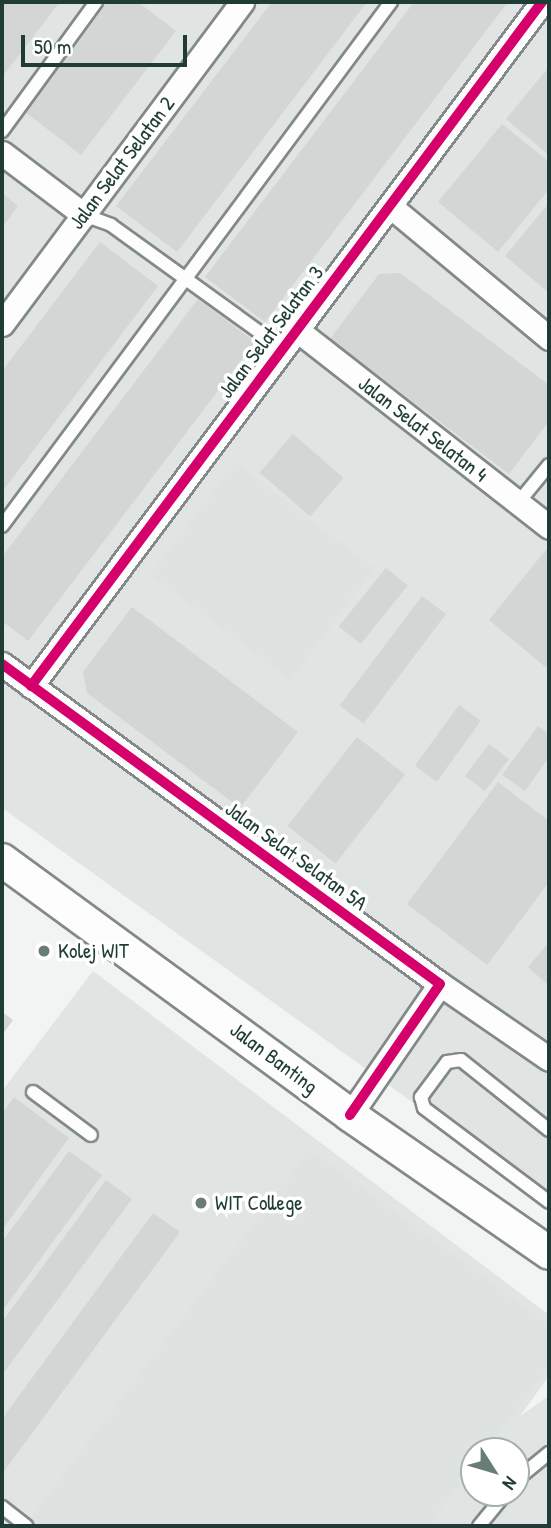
<!DOCTYPE html>
<style>
body{margin:0}
#map{position:relative;width:551px;height:1528px;overflow:hidden;background:#f2f3f3;font-family:"Patrick Hand",sans-serif}
div>[style]{position:absolute}
[style*='--x']{left:calc(var(--x)*1px);top:calc(var(--y)*1px);width:calc(var(--w)*1px);rotate:calc(var(--a)*1deg)}
.built>*{inset:0;background:#e0e4e3}
.green>*{inset:0;background:#dee2e1;transform-origin:0 0}
.building>*{inset:0;background:#d3d6d5;transform-origin:0 0}
.roads{filter:drop-shadow(2px 0 #838988) drop-shadow(-2px 0 #838988) drop-shadow(0 2px #838988) drop-shadow(0 -2px #838988)}
.lane>*{height:12px;margin:-6px;padding:0 6px;transform-origin:6px;border-radius:6px;background:#fdfdfd}
.street>*{height:23px;margin:-11.5px;padding:0 11.5px;transform-origin:11.5px;border-radius:11.5px;background:#fdfdfd}
.secondary>*{height:32px;margin:-16px;padding:0 16px;transform-origin:16px;border-radius:16px;background:#fdfdfd}
.cycleway>*{height:10px;margin:-5px;padding:0 5px;transform-origin:5px;border-radius:5px;background:#d6006c}
.dots>*{width:19px;height:19px;translate:-50% -50%;box-sizing:border-box;border:4px solid #fff;border-radius:50%}
span{translate:-50% -50%;white-space:nowrap;text-align:center;line-height:1.15;-webkit-text-stroke:7px #fff;paint-order:stroke}
.street-label{font-size:21px;color:#1f3d34}
.poi-label{font-size:21px;color:#1f3d34}
.left{translate:0 -50%;text-align:left}
.frame{position:absolute;inset:0;border:4px solid #1f3d34;pointer-events:none}
.north{position:absolute;left:460px;top:1437px;width:70px;height:70px;box-sizing:border-box;background:#fff;border:2px solid #a5b1ae;border-radius:50%;rotate:127deg;font-size:19px;font-weight:700;line-height:28px;text-align:center;color:#1f3d34}
.north::after{content:'';display:block;margin:auto;width:24px;height:32px;background:#697d77;clip-path:polygon(50% 0,100% 100%,50% 72%,0 100%)}
.scale{position:absolute;left:21px;top:35px;width:166px;height:32px;box-sizing:border-box;border:4px solid #1f3d34;border-top:0;padding-left:9px;font-size:21px;line-height:24px;white-space:nowrap;color:#1f3d34;-webkit-text-stroke:5px #fff;paint-order:stroke}
</style>
<div id="map">
<div class="built">
<i style="clip-path:polygon(2px 2px,549px 2px,549px 1200px,2px 808px)"></i>
<i style="clip-path:polygon(evenodd,93px 971px,549px 1315px,549px 1376px,520px 1416px,549px 1396px,549px 1526px,2px 1526px,2px 1091px,93px 971px,474px 1451px,516px 1451px,516px 1493px,474px 1493px,474px 1451px)"></i>
</div>
<div class="green">
<i style="left:235px;top:463px;width:175px;height:140px;rotate:37deg"></i>
<i style="clip-path:polygon(310px 1150px,549px 1325px,549px 1367px,485px 1451px,474px 1451px,474px 1466px,428px 1526px,44px 1526px,31px 1517px)"></i>
</div>
<div class="building">
<i style="clip-path:polygon(2px 2px,60px 2px,2px 77px)"></i>
<i style="clip-path:polygon(108px 2px,138px 2px,176px 31px,81px 155px,25px 112px)"></i>
<i style="clip-path:polygon(272px 2px,367px 2px,177px 252px,116px 206px)"></i>
<i style="clip-path:polygon(414px 2px,508px 2px,265px 322px,205px 277px)"></i>
<i style="clip-path:polygon(549px 67px,549px 155px,506px 119px)"></i>
<i style="clip-path:polygon(502px 124px,549px 162px,549px 189px,498px 252px,438px 202px)"></i>
<i style="clip-path:polygon(2px 193px,18px 206px,2px 228px)"></i>
<i style="clip-path:polygon(549px 203px,549px 293px,505px 256px)"></i>
<i style="clip-path:polygon(100px 242px,158px 286px,2px 492px,2px 371px)"></i>
<i style="clip-path:polygon(400px 273px,549px 385px,549px 421px,509px 474px,330px 339px,379px 274px)"></i>
<i style="clip-path:polygon(198px 299px,255px 342px,28px 641px,2px 621px,2px 557px)"></i>
<i style="left:293px;top:434px;width:67px;height:51px;rotate:41deg"></i>
<i style="clip-path:polygon(549px 546px,549px 670px,489px 620px)"></i>
<i style="left:386px;top:568px;width:28px;height:75px;rotate:39deg"></i>
<i style="left:422px;top:596px;width:30px;height:137px;rotate:37deg"></i>
<i style="clip-path:polygon(132px 607px,298px 732px,240px 808px,87px 693px,83px 672px)"></i>
<i style="left:459px;top:705px;width:27px;height:75px;rotate:36deg"></i>
<i style="clip-path:polygon(538px 726px,549px 734px,549px 757px,525px 791px,502px 775px)"></i>
<i style="left:357px;top:737px;width:61px;height:113px;rotate:38deg"></i>
<i style="left:489px;top:744px;width:25px;height:40px;rotate:37deg"></i>
<i style="clip-path:polygon(498px 782px,549px 821px,549px 882px,487px 965px,407px 904px)"></i>
<i style="clip-path:polygon(549px 942px,549px 986px,528px 967px)"></i>
<i style="clip-path:polygon(2px 1012px,13px 1020px,2px 1035px)"></i>
<i style="clip-path:polygon(14px 1097px,69px 1138px,2px 1230px,2px 1114px)"></i>
<i style="clip-path:polygon(69px 1151px,102px 1175px,2px 1311px,2px 1242px)"></i>
<i style="clip-path:polygon(106px 1180px,132px 1199px,2px 1375px,2px 1322px)"></i>
<i style="clip-path:polygon(153px 1213px,180px 1232px,2px 1474px,2px 1419px)"></i>
</div>
<div class="roads">
<div class="lane">
<i style="--x:2;--y:131;--w:160;--a:-53.9"></i>
<i style="--x:84;--y:215;--w:29;--a:20"></i>
<i style="--x:111;--y:225;--w:212;--a:35.8"></i>
<i style="--x:518;--y:503;--w:49;--a:-50.8"></i>
<i style="--x:2;--y:526;--w:653;--a:-53.41"></i>
<i style="--x:33;--y:1092;--w:72;--a:36.6"></i>
<i style="--x:549;--y:1130;--w:112;--a:-141.5"></i>
<i style="--x:461;--y:1060;--w:14;--a:172"></i>
<i style="--x:447;--y:1062;--w:44;--a:126.6"></i>
<i style="--x:421;--y:1097;--w:11;--a:75"></i>
<i style="--x:424;--y:1108;--w:156;--a:36.9"></i>
<i style="--x:516;--y:1480;--w:43;--a:-39.3"></i>
<i style="--x:2;--y:1507;--w:31;--a:38"></i>
<i style="--x:479;--y:1526;--w:43;--a:-50.7"></i>
</div>
<div class="street">
<i style="--x:2;--y:153;--w:103;--a:37.1"></i>
<i style="--x:390;--y:206;--w:207;--a:39.7"></i>
<i style="--x:2;--y:324;--w:402;--a:-53.3"></i>
<i style="--x:297;--y:330;--w:320;--a:38"></i>
<i style="--x:2;--y:664;--w:542;--a:36.15"></i>
<i style="--x:440;--y:984;--w:159;--a:124.5"></i>
<i style="--x:31;--y:686;--w:854;--a:-53.24"></i>
<i style="--x:440;--y:984;--w:132;--a:34.5"></i>
</div>
<div class="secondary">
<i style="--x:2;--y:860;--w:431;--a:36.2"></i>
<i style="--x:350;--y:1115;--w:242;--a:34.7"></i>
</div>
</div>
<div class="cycleway">
<i style="--x:2;--y:664;--w:542;--a:36.15"></i>
<i style="--x:440;--y:984;--w:159;--a:124.5"></i>
<i style="--x:31;--y:686;--w:854;--a:-53.24"></i>
</div>
<div class="dots">
<i style="left:44px;top:951px;background:#697d77"></i>
<i style="left:201px;top:1203px;background:#697d77"></i>
</div>
<div class="street-label">
<span style="left:122px;top:163px;rotate:-53deg">Jalan Selat Selatan 2</span>
<span style="left:271px;top:332px;rotate:-53deg">Jalan Selat Selatan 3</span>
<span style="left:423px;top:429px;rotate:38deg">Jalan Selat Selatan 4</span>
<span style="left:296px;top:856px;rotate:36deg">Jalan Selat Selatan 5A</span>
<span style="left:274px;top:1058px;rotate:37deg">Jalan Banting</span>
</div>
<div class="poi-label">
<span class="left" style="left:58px;top:951px">Kolej WIT</span>
<span class="left" style="left:215px;top:1203px">WIT College</span>
</div>
<div class="frame"></div>
<div class="north">N</div>
<div class="scale">50 m</div>
</div>
